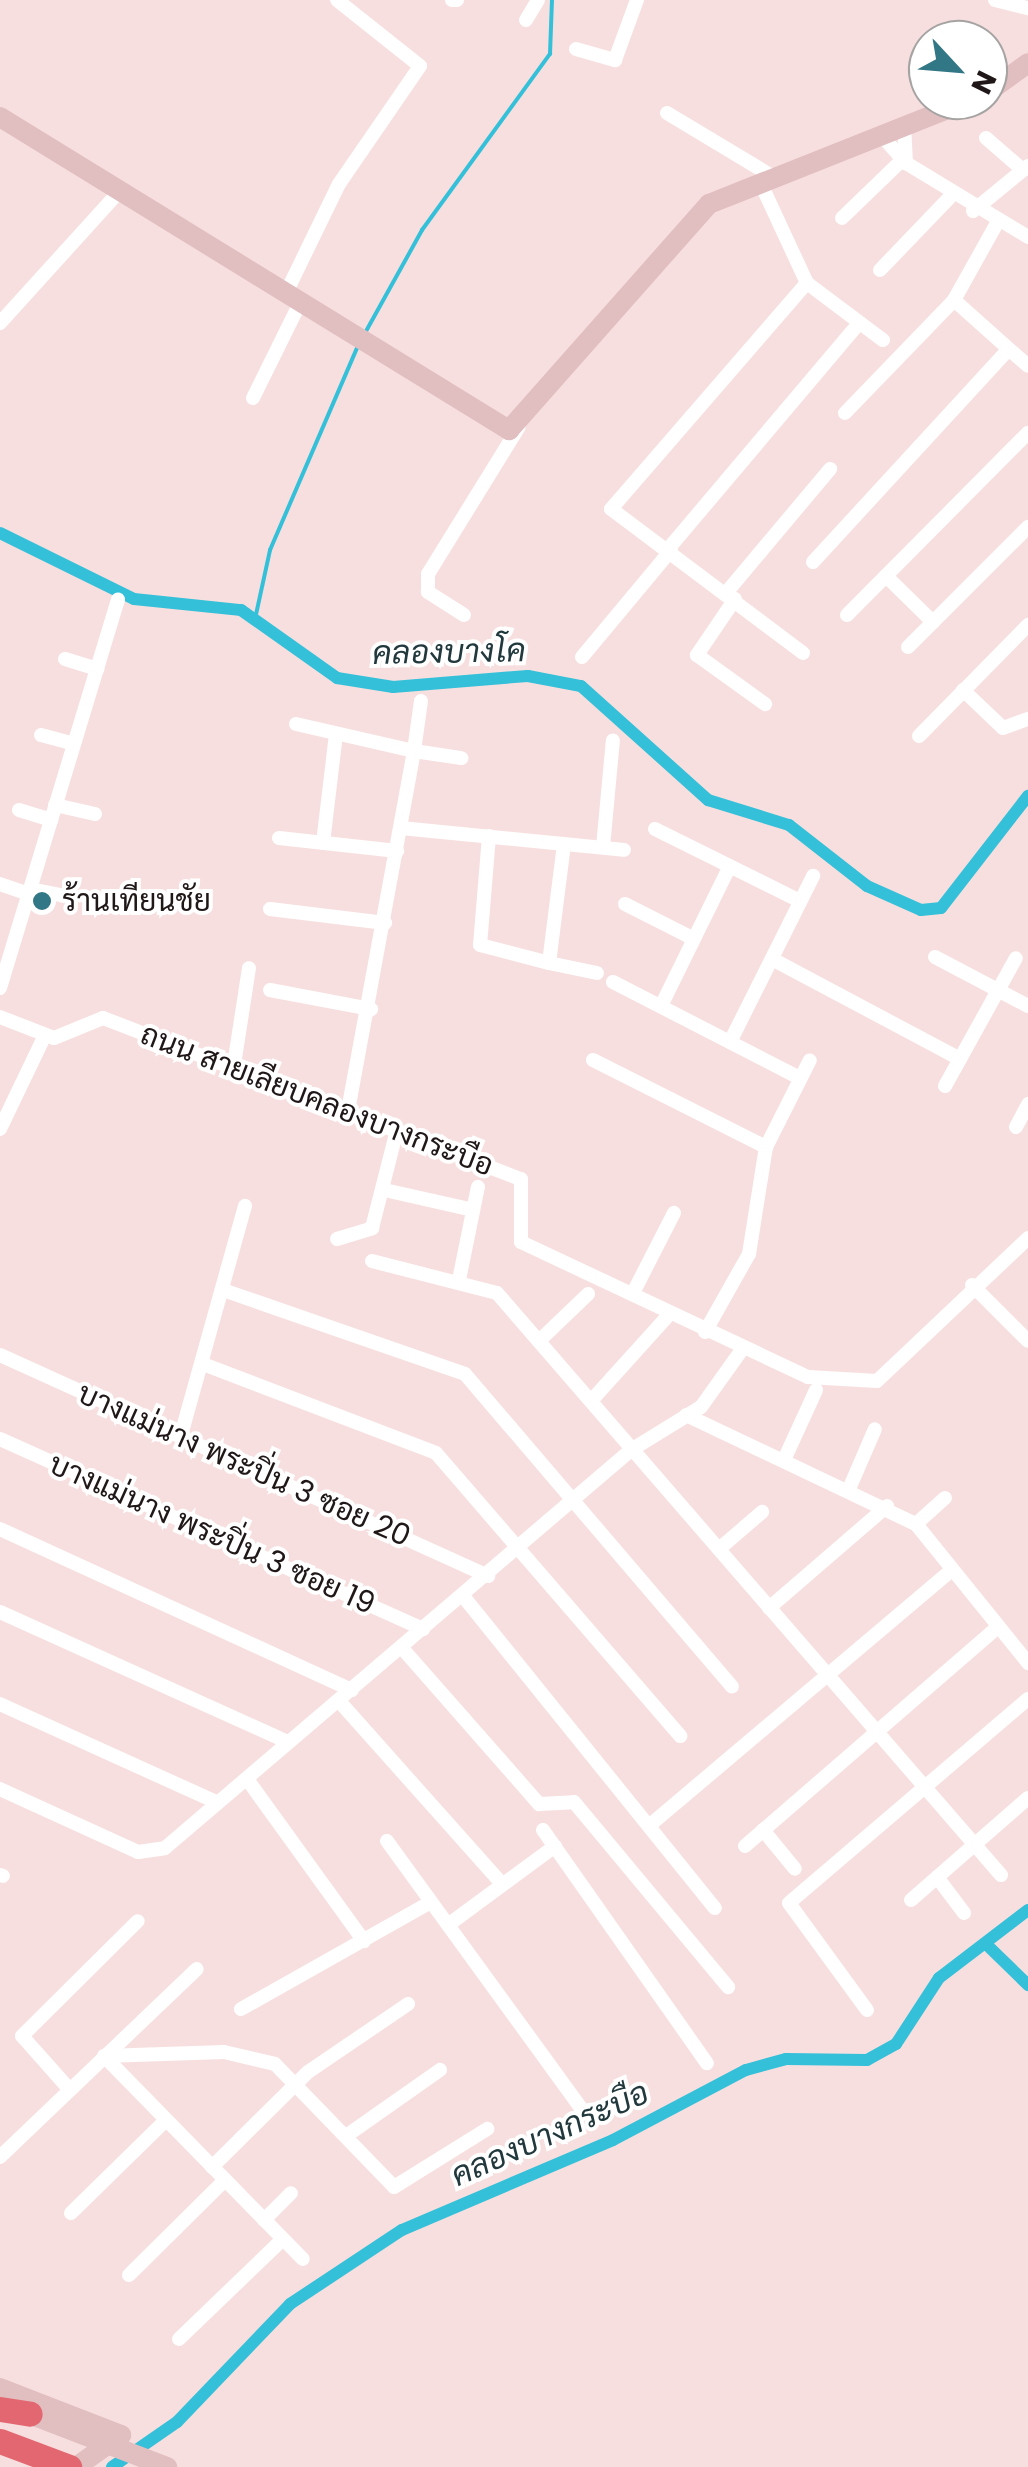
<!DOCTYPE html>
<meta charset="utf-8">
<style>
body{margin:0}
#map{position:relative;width:1028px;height:2467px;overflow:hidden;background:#f8dfdf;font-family:Poppins,Sarabun,sans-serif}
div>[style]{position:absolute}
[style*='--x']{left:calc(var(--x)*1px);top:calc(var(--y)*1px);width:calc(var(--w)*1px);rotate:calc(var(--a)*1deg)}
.stream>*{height:4px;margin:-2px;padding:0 2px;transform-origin:2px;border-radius:2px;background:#35c0d9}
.canal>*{height:12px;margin:-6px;padding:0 6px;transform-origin:6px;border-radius:6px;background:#35c0d9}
.street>*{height:14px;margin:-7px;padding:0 7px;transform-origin:7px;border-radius:7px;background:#fff}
.secondary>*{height:20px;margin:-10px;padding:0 10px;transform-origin:10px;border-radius:10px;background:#e1bfc1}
.highway>*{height:25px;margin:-12.5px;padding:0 12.5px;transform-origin:12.5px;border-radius:12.5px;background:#e26771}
.dots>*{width:28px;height:28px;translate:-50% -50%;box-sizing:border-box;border:5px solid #fff;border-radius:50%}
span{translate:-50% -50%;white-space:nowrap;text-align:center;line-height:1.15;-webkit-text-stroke:8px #fff;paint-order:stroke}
.poi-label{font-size:30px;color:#201818}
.left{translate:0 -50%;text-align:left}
.street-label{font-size:30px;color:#201818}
.water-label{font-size:32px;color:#21383d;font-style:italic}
.north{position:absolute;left:908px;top:20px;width:100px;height:100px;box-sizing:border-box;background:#fff;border:2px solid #a6a3a3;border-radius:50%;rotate:116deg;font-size:28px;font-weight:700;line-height:40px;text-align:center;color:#201818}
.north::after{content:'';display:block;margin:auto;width:35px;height:45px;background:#327785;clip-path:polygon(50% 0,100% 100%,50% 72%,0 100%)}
</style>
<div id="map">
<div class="stream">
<i style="--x:365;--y:333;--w:118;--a:-61"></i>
<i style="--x:422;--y:230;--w:218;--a:-54"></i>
<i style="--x:550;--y:54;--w:54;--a:-87.9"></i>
<i style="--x:255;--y:619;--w:71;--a:-77.7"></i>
<i style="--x:270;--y:550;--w:222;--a:-66.7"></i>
</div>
<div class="canal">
<i style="--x:0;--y:533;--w:149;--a:26.2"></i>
<i style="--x:134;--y:599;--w:108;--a:5.9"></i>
<i style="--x:241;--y:610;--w:118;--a:35.3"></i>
<i style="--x:337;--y:678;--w:57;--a:9.1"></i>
<i style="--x:393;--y:687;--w:135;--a:-4.7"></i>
<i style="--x:528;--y:676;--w:54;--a:10.7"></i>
<i style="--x:581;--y:686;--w:171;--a:41.9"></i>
<i style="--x:708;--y:800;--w:85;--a:17.2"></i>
<i style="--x:789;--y:825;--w:99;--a:38"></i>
<i style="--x:867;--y:886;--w:59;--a:24"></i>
<i style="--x:921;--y:910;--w:20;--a:-6"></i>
<i style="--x:941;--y:908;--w:142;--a:-52.2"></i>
<i style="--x:986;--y:1944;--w:59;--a:44.3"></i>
<i style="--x:112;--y:2467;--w:79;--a:-34.7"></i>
<i style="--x:177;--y:2422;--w:163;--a:-46.2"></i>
<i style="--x:290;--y:2304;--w:134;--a:-33.5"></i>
<i style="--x:402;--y:2230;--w:229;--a:-23.1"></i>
<i style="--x:613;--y:2140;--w:150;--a:-27.8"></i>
<i style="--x:746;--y:2070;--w:41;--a:-15.4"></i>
<i style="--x:786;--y:2059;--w:81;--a:0.7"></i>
<i style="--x:867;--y:2060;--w:33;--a:-29"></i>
<i style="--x:896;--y:2044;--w:79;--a:-56.9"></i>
<i style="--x:939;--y:1978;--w:112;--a:-37.4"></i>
</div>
<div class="street">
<i style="--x:452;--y:0;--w:5;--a:0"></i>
<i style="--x:995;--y:0;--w:34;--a:14"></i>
<i style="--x:526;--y:20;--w:23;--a:-59"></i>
<i style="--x:576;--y:49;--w:41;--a:15.8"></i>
<i style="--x:615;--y:60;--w:64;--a:-69.9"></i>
<i style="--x:667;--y:113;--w:126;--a:31"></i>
<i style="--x:883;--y:137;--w:35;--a:49"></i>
<i style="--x:906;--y:163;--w:34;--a:-93"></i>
<i style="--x:986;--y:138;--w:49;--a:40.9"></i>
<i style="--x:906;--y:163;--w:143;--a:31.2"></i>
<i style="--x:761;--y:184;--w:109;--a:65.1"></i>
<i style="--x:807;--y:283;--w:95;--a:36.9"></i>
<i style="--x:973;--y:211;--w:71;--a:-39.3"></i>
<i style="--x:842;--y:218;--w:81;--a:-44"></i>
<i style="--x:880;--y:270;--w:101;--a:-46.2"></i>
<i style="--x:285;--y:295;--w:123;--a:-64.1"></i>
<i style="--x:339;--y:184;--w:143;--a:-55.5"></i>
<i style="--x:420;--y:66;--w:106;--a:-141.5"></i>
<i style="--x:954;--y:300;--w:99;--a:41.7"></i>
<i style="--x:0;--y:323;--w:173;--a:-47.8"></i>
<i style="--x:253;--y:398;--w:104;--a:-63.7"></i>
<i style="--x:845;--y:413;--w:157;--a:-46"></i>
<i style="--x:954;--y:300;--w:88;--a:-60.8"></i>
<i style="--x:669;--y:548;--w:289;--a:-49.8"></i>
<i style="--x:813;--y:562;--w:289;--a:-47.4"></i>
<i style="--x:886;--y:576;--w:66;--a:44.4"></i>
<i style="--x:726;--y:593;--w:162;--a:-50"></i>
<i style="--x:735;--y:599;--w:68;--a:124.2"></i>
<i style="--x:697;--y:655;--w:84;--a:35.8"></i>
<i style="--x:464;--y:615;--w:43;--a:-147.4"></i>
<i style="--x:428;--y:592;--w:18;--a:-90"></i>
<i style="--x:428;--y:574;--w:172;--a:-58.3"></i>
<i style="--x:847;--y:615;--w:257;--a:-45.2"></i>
<i style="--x:908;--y:647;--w:170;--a:-45"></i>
<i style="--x:803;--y:653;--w:240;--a:-143.1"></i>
<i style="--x:611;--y:509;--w:299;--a:-49.1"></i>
<i style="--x:582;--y:657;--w:139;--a:-50.2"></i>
<i style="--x:65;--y:659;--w:34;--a:17"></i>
<i style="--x:963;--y:690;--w:55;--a:43.5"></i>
<i style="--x:1003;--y:728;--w:27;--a:-20"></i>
<i style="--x:421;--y:701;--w:50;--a:98"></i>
<i style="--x:414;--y:751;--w:48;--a:8.5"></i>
<i style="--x:296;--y:724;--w:121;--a:12.9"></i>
<i style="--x:414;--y:751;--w:365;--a:100.4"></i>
<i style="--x:41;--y:735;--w:34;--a:15"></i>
<i style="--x:919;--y:736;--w:156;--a:-45.5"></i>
<i style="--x:55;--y:805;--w:41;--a:12.7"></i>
<i style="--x:19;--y:810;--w:34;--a:17"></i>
<i style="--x:401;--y:828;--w:224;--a:5.6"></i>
<i style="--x:655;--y:829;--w:162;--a:26.4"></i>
<i style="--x:489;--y:836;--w:109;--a:94.7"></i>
<i style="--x:480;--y:945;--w:71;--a:14.6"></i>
<i style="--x:549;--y:963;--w:120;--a:-82.8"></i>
<i style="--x:279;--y:838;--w:119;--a:6.3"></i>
<i style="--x:323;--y:843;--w:110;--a:-83.2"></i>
<i style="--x:603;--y:847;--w:107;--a:-84.7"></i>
<i style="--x:0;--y:884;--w:31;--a:19"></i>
<i style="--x:30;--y:889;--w:42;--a:11"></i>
<i style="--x:625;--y:904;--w:77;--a:26.9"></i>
<i style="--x:270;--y:909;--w:116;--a:6.9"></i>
<i style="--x:935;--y:957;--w:105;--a:27.8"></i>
<i style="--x:772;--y:959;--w:213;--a:28"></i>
<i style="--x:549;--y:963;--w:49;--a:11.8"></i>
<i style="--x:613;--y:982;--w:210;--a:27.2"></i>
<i style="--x:0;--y:988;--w:406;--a:-73.1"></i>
<i style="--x:270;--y:990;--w:103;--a:10.7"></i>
<i style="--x:661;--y:1006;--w:156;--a:-63.8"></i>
<i style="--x:0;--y:1017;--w:58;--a:21.3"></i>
<i style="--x:54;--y:1038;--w:53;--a:-22.2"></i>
<i style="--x:103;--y:1018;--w:448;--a:21.1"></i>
<i style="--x:521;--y:1179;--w:63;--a:90"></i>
<i style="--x:521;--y:1242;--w:317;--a:25.2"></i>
<i style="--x:808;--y:1377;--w:69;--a:3.3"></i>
<i style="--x:877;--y:1381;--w:208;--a:-43.4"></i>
<i style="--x:730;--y:1042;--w:186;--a:-63.4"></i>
<i style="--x:593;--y:1060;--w:194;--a:26.7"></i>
<i style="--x:234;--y:1065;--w:98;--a:-81.2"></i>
<i style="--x:945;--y:1086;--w:146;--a:-61"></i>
<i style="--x:1016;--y:1127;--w:26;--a:-62"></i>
<i style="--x:0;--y:1129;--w:104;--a:-64.4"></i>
<i style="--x:389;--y:1191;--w:86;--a:12.7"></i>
<i style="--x:337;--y:1239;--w:37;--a:-17"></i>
<i style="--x:372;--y:1228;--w:101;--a:-75.7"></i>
<i style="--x:372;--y:1261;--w:129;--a:14.4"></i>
<i style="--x:497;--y:1293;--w:770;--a:49.11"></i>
<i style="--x:459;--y:1280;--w:95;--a:-78.5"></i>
<i style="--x:972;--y:1285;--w:79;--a:45"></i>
<i style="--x:223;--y:1290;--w:256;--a:19.1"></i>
<i style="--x:465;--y:1374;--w:411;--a:49.5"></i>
<i style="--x:633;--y:1293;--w:90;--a:-62.9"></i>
<i style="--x:705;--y:1332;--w:90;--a:-60.6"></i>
<i style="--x:749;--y:1254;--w:108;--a:-81"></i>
<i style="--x:766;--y:1147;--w:97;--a:-63.2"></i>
<i style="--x:539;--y:1341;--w:68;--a:-43.8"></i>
<i style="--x:0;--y:1355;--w:536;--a:24.36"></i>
<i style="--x:203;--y:1364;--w:249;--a:20.9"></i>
<i style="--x:436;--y:1453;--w:374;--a:49.2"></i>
<i style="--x:591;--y:1401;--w:113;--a:-47.9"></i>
<i style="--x:686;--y:1415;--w:255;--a:25.4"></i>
<i style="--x:916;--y:1524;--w:179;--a:51.1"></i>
<i style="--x:181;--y:1435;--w:238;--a:-74.4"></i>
<i style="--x:0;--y:1439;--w:464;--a:24.2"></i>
<i style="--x:784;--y:1460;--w:77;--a:-65.4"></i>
<i style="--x:849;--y:1489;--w:65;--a:-66.6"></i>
<i style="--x:916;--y:1524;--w:39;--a:-42"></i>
<i style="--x:0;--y:1529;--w:387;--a:24.6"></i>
<i style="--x:719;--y:1549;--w:57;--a:-40.7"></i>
<i style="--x:463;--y:1596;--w:401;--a:51.1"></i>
<i style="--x:769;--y:1608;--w:156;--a:-40.8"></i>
<i style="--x:0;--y:1612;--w:316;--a:24.3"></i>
<i style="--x:402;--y:1648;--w:208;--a:48.7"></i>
<i style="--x:539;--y:1804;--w:35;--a:-3"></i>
<i style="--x:574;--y:1802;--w:241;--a:50.2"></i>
<i style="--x:339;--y:1701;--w:242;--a:48.3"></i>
<i style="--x:0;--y:1704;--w:239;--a:24.4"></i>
<i style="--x:247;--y:1779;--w:200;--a:54.2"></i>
<i style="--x:0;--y:1789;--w:152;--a:24.5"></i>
<i style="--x:138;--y:1852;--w:27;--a:-8"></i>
<i style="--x:165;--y:1848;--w:613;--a:-40.5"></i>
<i style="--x:631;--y:1450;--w:82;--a:-31.6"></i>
<i style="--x:701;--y:1407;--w:69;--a:-54.5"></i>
<i style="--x:650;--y:1825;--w:394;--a:-40.2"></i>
<i style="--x:543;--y:1830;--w:285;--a:54.9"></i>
<i style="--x:763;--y:1830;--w:50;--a:50.6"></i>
<i style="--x:387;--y:1841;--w:331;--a:54"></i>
<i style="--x:745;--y:1846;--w:335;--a:-40.9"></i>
<i style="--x:0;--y:1875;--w:3;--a:18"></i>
<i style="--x:937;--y:1877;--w:45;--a:53.1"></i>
<i style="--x:911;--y:1900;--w:155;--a:-41.1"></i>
<i style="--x:448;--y:1925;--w:133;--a:-36.4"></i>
<i style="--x:241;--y:2009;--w:218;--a:-29.4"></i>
<i style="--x:867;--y:2010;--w:132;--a:-126.1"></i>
<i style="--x:789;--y:1903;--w:314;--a:-40.5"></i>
<i style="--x:104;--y:2056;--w:120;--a:-1.9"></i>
<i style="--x:224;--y:2052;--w:52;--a:13.2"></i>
<i style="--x:275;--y:2064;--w:171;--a:45.9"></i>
<i style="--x:394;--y:2187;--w:110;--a:-31.9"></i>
<i style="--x:104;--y:2056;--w:284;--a:45.6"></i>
<i style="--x:70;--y:2090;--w:72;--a:-131.6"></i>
<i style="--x:22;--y:2036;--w:163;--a:-44.8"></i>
<i style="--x:346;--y:2136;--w:115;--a:-35.1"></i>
<i style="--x:0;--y:2157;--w:272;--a:-43.7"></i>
<i style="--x:212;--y:2167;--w:135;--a:-44.7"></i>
<i style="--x:308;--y:2072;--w:121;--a:-34.2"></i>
<i style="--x:71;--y:2213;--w:133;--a:-44.4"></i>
<i style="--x:264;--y:2220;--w:38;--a:-45"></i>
<i style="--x:129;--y:2275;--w:135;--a:-44.7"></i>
<i style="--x:179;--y:2339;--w:144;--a:-43.9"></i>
</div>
<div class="secondary">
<i style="--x:988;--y:92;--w:49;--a:-35.9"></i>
<i style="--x:0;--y:117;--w:598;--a:31.59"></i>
<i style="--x:509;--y:430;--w:302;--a:-48.5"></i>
<i style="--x:709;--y:204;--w:282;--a:-21.7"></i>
<i style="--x:0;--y:2388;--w:130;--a:21.2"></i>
<i style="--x:121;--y:2435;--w:55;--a:144.6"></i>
<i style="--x:16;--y:2409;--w:162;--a:21"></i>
</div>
<div class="highway">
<i style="--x:0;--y:2409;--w:30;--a:9"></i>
<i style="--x:0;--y:2441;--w:74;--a:20.6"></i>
</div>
<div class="dots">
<i style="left:42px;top:901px;background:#327785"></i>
</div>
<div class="poi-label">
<span class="left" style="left:62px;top:901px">ร้านเทียนชัย</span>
</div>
<div class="street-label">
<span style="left:317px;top:1100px;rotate:21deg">ถนน สายเลียบคลองบางกระบือ</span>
<span style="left:244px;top:1465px;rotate:24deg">บางแม่นาง พระปิ่น 3 ซอย 20</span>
<span style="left:212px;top:1534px;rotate:24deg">บางแม่นาง พระปิ่น 3 ซอย 19</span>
</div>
<div class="water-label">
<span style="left:449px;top:652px;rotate:-1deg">คลองบางโค</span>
<span style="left:550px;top:2134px;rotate:-24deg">คลองบางกระบือ</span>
</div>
<div class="north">N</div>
</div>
